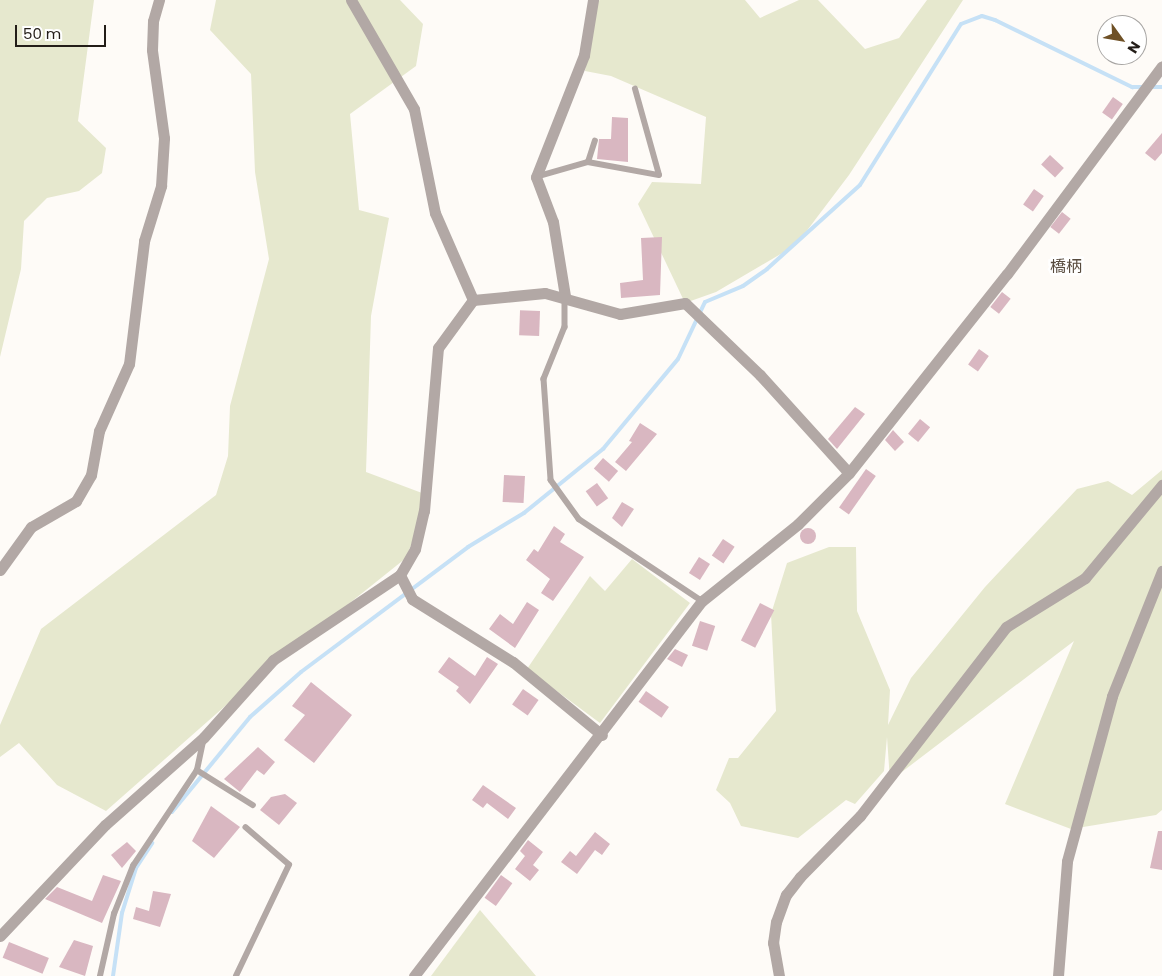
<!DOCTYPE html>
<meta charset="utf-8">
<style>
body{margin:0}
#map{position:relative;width:1162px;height:976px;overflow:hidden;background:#fefbf7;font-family:Poppins,"Noto Sans JP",sans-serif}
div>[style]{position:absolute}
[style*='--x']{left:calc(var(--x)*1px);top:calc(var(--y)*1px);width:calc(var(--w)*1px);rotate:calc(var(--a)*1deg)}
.green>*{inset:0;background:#e6e8ce}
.stream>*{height:4px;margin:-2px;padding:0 2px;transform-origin:2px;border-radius:2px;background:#c6e1f6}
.building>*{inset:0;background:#d9b7c1;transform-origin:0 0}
.round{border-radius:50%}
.lane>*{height:5.5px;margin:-2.75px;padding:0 2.75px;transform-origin:2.75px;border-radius:2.75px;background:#b2a8a5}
.street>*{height:11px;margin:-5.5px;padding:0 5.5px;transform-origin:5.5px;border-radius:5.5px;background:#b2a8a5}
span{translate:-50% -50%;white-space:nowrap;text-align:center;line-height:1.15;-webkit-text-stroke:5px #fff;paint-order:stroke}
.neighbourhood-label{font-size:16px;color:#584b3e}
.north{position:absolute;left:1097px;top:15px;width:50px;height:50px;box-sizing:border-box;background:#fff;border:1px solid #a7a5a3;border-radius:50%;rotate:122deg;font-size:14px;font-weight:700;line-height:20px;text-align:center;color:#231d18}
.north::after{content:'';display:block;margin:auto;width:18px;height:22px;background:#6f5126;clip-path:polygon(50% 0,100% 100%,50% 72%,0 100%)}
.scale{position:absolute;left:15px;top:25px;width:91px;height:22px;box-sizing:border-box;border:2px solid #231d18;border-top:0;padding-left:6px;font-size:15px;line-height:18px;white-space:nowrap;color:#231d18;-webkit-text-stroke:4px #fff;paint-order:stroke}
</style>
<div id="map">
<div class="green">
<i style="clip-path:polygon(0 0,94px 0,78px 121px,106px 148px,102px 173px,79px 191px,47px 198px,24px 221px,21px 269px,0 357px)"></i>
<i style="clip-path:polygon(216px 0,400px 0,423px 24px,416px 66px,350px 114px,359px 210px,389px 218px,371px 316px,366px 472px,430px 496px,406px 558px,266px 670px,106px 811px,57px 785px,19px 743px,0 757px,0 725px,41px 629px,216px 495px,228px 456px,230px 406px,269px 259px,255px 172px,251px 74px,210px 30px)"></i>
<i style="clip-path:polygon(600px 0,745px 0,760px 18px,799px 0,818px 0,865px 49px,899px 38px,927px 0,963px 0,849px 175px,796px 245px,716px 292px,685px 303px,638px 204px,652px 182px,701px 184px,706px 117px,611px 76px,585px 71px,595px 3px)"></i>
<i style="clip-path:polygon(1162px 470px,1162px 810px,1156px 815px,1071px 829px,1005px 804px,1074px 641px,890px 781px,887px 737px,884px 771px,855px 804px,846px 800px,798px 838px,741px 826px,730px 803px,716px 790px,729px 758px,738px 758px,776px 711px,771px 614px,787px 563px,829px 547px,856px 547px,857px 611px,890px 690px,888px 725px,911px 678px,985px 587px,1077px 489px,1108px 481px,1132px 495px)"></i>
<i style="clip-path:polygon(632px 559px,690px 603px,600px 723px,527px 669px,590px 576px,605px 591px)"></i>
<i style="clip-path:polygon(480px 910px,536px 976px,431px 976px)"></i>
</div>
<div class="stream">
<i style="--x:1149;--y:87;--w:13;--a:0"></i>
<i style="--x:172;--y:812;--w:123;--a:-50.6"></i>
<i style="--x:250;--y:717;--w:68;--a:-41.4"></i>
<i style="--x:301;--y:672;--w:209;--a:-36.8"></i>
<i style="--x:468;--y:547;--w:66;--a:-31.3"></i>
<i style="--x:524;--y:513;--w:102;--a:-39"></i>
<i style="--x:603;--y:449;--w:117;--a:-50.2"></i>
<i style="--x:678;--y:359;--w:63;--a:-64.7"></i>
<i style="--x:705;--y:302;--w:41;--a:-22.8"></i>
<i style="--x:743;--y:286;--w:29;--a:-35"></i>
<i style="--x:767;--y:269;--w:125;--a:-42.1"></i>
<i style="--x:860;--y:185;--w:190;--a:-57.9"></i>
<i style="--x:961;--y:24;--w:22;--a:-21"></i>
<i style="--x:982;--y:16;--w:14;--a:17"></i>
<i style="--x:995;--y:20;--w:153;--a:26.1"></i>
<i style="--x:1132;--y:87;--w:10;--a:0"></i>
<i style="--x:113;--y:976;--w:64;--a:-81.9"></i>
<i style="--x:122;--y:913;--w:47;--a:-72.7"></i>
<i style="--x:136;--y:868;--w:30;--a:-57"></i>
</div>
<div class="building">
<i style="left:1113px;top:97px;width:12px;height:19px;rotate:35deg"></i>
<i style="clip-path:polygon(612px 117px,628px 118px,628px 162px,597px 159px,599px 139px,611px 139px)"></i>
<i style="clip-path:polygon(1162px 133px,1162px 153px,1155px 161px,1145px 153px)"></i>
<i style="left:1050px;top:155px;width:19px;height:13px;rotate:43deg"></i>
<i style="left:1034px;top:189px;width:12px;height:19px;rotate:35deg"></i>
<i style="left:1062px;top:212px;width:11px;height:19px;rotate:38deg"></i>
<i style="clip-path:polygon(662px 237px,660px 295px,621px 298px,620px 283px,643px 280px,641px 238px)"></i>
<i style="left:1002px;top:292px;width:11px;height:19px;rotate:38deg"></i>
<i style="left:540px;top:311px;width:25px;height:20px;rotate:92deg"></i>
<i style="left:979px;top:349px;width:12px;height:19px;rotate:35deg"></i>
<i style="clip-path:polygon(855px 407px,865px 414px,837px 449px,828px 439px)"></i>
<i style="left:920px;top:419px;width:13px;height:19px;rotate:39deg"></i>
<i style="clip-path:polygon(640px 423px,657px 434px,626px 471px,615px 462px,632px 442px,629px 441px)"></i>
<i style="clip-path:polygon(893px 430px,904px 442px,895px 451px,885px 440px)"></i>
<i style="left:603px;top:458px;width:20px;height:14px;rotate:41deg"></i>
<i style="left:866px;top:469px;width:12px;height:47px;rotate:35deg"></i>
<i style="left:504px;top:475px;width:21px;height:27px;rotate:3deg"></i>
<i style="left:597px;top:483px;width:19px;height:14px;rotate:54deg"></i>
<i style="clip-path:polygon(622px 502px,634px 509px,622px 527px,612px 518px)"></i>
<i style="clip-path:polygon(554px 526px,565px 534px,560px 542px,584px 557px,553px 601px,541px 593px,550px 579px,526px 560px,534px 549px,538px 552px)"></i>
<i class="round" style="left:800px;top:528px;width:16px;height:16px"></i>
<i style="left:723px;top:539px;width:14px;height:20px;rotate:34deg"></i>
<i style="left:699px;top:557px;width:13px;height:19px;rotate:32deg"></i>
<i style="clip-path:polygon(527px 602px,539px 610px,515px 648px,489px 629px,500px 614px,513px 624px)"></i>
<i style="left:760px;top:603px;width:16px;height:42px;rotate:27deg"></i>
<i style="left:700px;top:621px;width:16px;height:26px;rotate:18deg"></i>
<i style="clip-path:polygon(675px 649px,688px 655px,682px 667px,667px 659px)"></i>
<i style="clip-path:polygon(449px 657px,475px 676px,487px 657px,498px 664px,470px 704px,456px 691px,459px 687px,438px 672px)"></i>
<i style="clip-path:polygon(311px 682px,352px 715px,314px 763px,284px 740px,305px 715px,292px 706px)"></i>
<i style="left:523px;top:689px;width:19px;height:19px;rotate:35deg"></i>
<i style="left:646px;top:691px;width:28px;height:13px;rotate:35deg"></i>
<i style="clip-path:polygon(258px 747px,275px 762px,264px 775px,257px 770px,240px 792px,224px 779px)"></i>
<i style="clip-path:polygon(483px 785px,516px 808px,508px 819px,487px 803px,483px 808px,472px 800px)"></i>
<i style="clip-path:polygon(285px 794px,297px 803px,279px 825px,260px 810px,271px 797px)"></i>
<i style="clip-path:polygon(211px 806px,240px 827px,214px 858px,192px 841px)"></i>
<i style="clip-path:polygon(1158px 831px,1162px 831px,1162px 870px,1150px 868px)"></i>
<i style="clip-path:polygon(595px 832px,610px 844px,602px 855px,595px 850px,577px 874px,561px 862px,570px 851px,576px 856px)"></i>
<i style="clip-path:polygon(528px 840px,543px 852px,533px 865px,539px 870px,530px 881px,515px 869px,525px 856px,520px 851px)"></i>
<i style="clip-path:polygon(127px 842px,136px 851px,122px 868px,111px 855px)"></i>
<i style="clip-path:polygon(103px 875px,121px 881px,102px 923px,45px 899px,57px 887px,92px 901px)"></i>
<i style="left:501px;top:875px;width:14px;height:28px;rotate:36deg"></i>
<i style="clip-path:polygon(153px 891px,171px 894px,160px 927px,133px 919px,136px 907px,149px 911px)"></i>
<i style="clip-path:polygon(74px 940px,93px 946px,85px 976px,59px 967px)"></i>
<i style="left:9px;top:942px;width:43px;height:17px;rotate:22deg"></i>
</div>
<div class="lane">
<i style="--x:588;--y:162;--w:22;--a:-72"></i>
<i style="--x:536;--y:177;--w:54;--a:-16.1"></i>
<i style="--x:588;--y:162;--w:72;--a:10.4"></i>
<i style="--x:659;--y:175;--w:89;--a:-105.6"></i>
<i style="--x:565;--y:298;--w:29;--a:90"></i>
<i style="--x:565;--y:327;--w:56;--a:112"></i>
<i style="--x:544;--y:379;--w:101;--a:86"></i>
<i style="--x:551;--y:480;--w:48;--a:54.3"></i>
<i style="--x:579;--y:519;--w:148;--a:33.7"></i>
<i style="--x:197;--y:770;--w:66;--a:32"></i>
<i style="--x:100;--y:976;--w:64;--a:-77.3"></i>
<i style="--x:114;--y:914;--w:52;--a:-68.4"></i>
<i style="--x:133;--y:866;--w:115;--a:-56.3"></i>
<i style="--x:197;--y:770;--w:30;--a:-78"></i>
<i style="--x:236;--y:976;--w:123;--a:-64.5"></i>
<i style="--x:289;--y:865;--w:57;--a:-139.3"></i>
</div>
<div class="street">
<i style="--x:351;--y:0;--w:126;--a:60"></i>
<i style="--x:414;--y:109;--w:106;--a:78.6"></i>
<i style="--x:435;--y:213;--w:95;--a:66.4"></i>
<i style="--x:565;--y:296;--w:75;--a:-99.2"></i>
<i style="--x:553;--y:222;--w:48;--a:-110.7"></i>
<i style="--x:536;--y:177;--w:131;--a:-68.5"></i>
<i style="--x:584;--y:55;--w:56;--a:-80.7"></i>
<i style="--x:0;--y:570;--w:53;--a:-54.2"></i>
<i style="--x:31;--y:527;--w:52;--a:-30"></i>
<i style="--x:76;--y:501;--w:30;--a:-60"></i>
<i style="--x:91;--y:475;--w:45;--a:-79.7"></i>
<i style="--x:99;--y:431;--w:73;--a:-65.9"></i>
<i style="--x:129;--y:364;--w:124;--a:-83"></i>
<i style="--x:144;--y:241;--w:58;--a:-72.8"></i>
<i style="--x:161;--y:186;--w:48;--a:-86.4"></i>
<i style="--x:164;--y:138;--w:89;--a:-97.8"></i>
<i style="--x:152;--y:50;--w:29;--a:-88"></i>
<i style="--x:153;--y:21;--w:22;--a:-74"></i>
<i style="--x:400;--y:575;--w:27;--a:63"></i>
<i style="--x:412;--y:599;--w:119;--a:32"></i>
<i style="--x:513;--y:662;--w:115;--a:39.4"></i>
<i style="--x:0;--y:936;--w:153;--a:-46.6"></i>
<i style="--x:105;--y:825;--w:132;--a:-41.6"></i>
<i style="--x:204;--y:737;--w:103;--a:-48.1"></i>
<i style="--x:273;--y:660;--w:153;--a:-33.8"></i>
<i style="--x:400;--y:575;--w:30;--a:-60"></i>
<i style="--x:415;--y:549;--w:39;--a:-77"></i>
<i style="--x:424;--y:511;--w:164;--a:-85.1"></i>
<i style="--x:438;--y:348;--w:59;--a:-53.9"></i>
<i style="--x:473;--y:300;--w:72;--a:-5.6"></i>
<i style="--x:545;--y:293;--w:78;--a:15.6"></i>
<i style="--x:620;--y:314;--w:66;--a:-9.6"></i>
<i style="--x:685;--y:303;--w:104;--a:43.8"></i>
<i style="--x:760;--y:375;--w:132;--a:47.8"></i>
<i style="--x:414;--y:976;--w:473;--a:-52.5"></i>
<i style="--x:702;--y:601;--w:123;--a:-38.7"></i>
<i style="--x:798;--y:524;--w:72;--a:-45"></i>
<i style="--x:849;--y:473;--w:254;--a:-51.6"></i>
<i style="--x:1007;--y:274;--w:259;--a:-53.3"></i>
<i style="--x:779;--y:976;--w:34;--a:-100"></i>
<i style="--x:773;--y:943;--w:21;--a:-82"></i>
<i style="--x:776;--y:922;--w:29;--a:-70"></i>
<i style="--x:786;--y:895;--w:23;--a:-52"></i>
<i style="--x:800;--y:877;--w:86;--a:-45.5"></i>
<i style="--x:860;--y:816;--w:239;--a:-52.3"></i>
<i style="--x:1006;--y:627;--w:93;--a:-31.8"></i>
<i style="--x:1085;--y:578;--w:121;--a:-50.4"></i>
<i style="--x:1058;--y:976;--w:115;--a:-85.5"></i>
<i style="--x:1067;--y:861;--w:171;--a:-74.7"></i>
<i style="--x:1112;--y:696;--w:135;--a:-68.2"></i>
</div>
<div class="neighbourhood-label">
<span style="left:1066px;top:267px">橋柄</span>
</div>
<div class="north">N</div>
<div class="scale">50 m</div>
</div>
